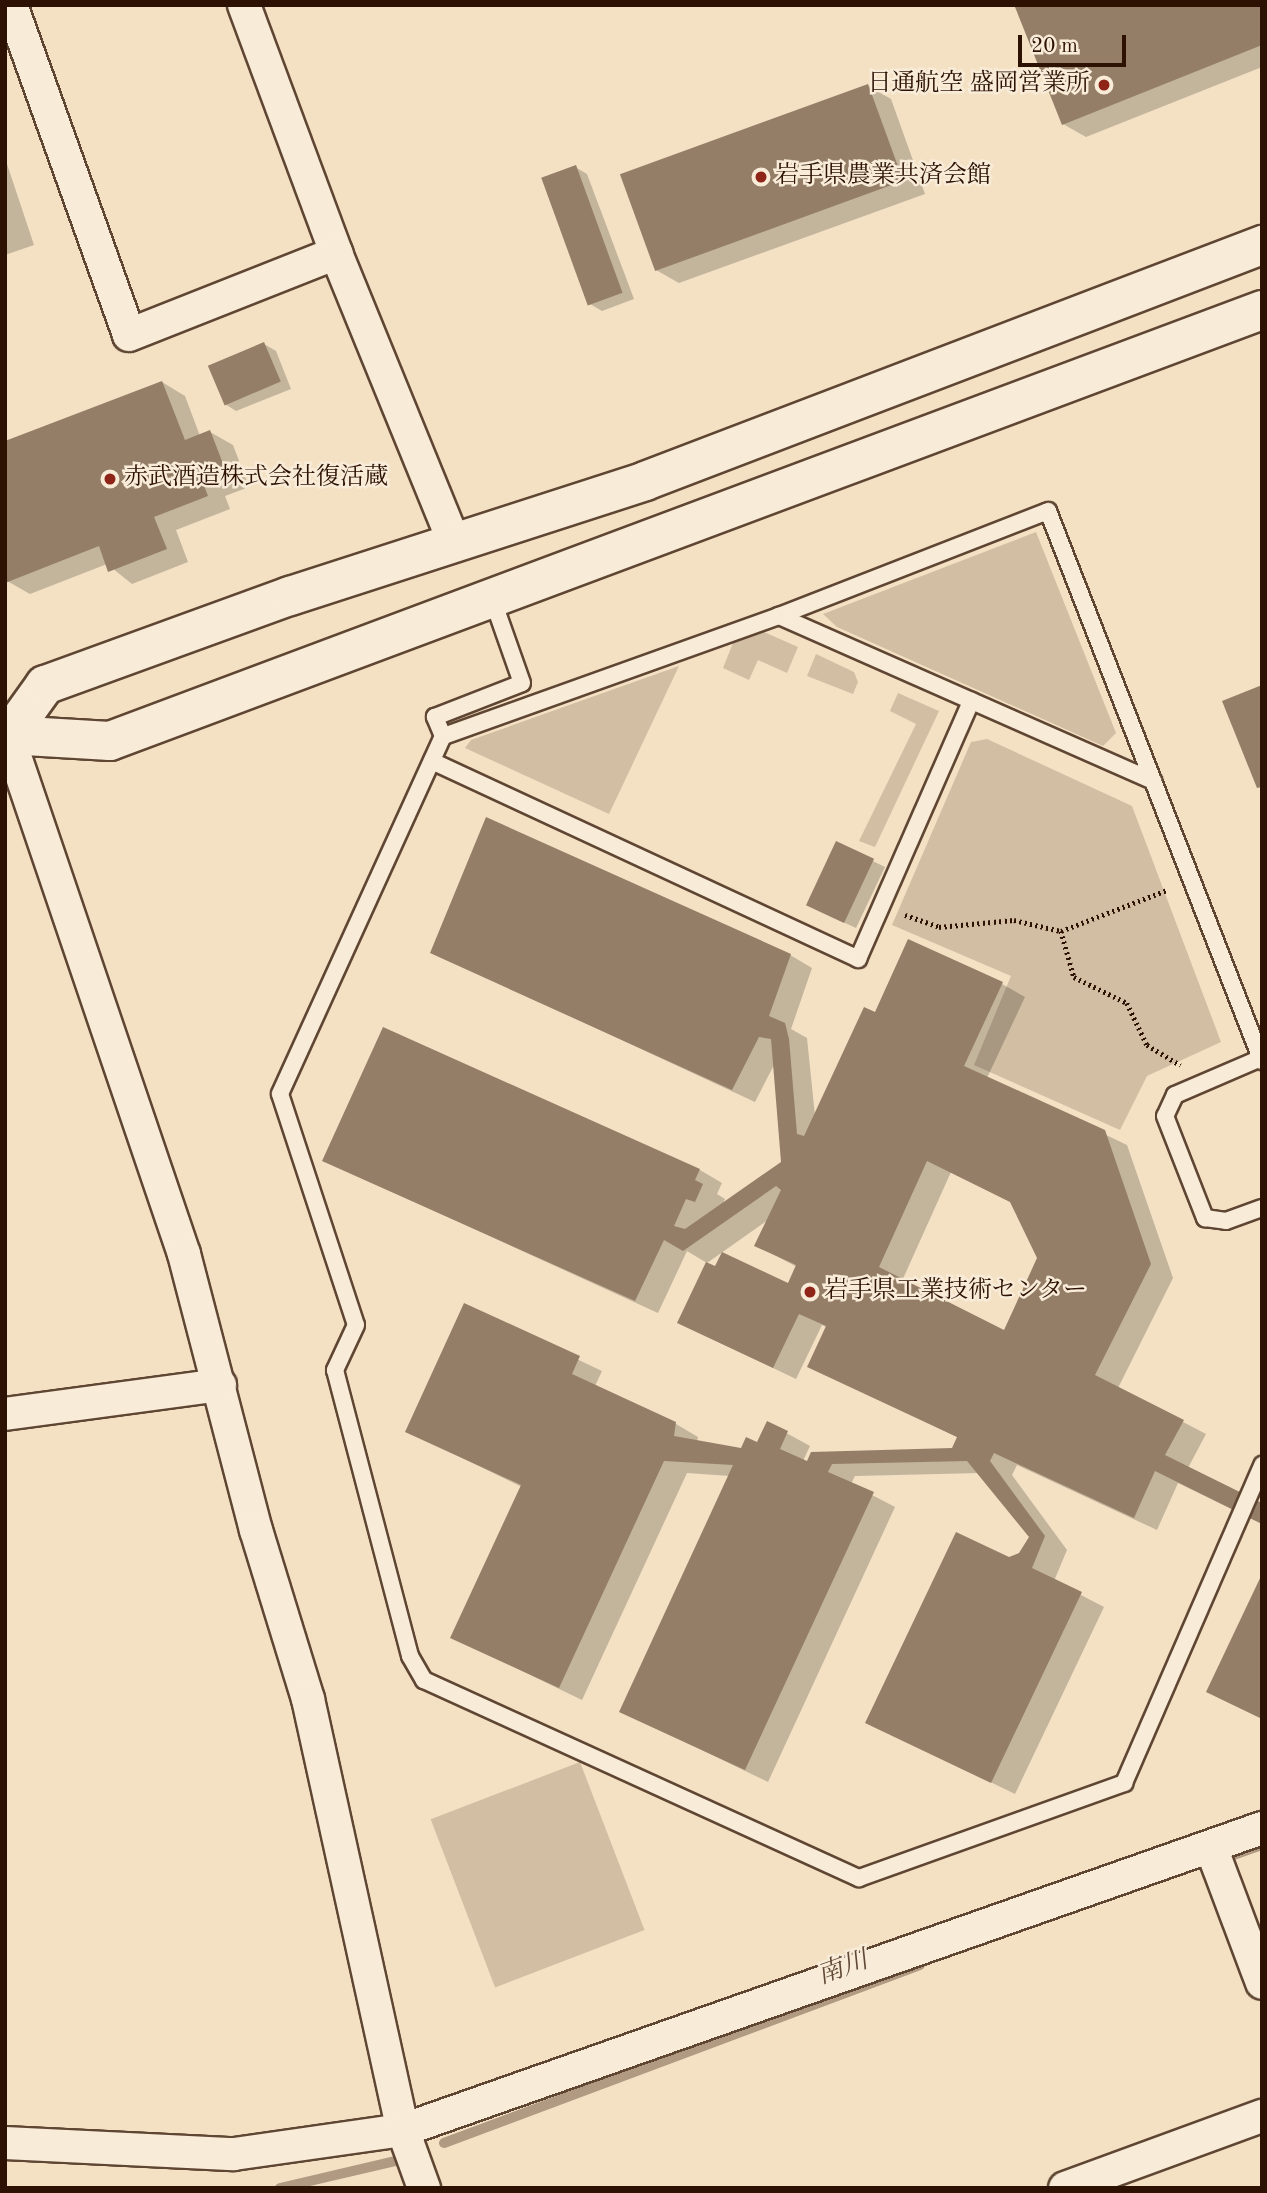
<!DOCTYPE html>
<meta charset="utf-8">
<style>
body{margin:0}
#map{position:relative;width:1267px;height:2193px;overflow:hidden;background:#f4e1c4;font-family:"Old Standard TT","Noto Serif JP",serif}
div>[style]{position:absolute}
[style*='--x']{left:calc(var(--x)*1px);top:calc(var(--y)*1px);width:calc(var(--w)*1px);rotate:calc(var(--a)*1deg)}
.green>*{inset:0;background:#d2bea3;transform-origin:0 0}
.shadow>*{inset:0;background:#0003}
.stream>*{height:10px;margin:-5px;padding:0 5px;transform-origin:5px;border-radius:5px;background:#b09b82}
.building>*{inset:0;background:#947e67;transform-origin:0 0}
.path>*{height:4.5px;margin-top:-2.25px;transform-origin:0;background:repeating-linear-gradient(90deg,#2d1203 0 2px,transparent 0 5.5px)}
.roads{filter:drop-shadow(2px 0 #5f4633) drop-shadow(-2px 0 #5f4633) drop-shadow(0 2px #5f4633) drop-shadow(0 -2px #5f4633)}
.lane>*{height:16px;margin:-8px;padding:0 8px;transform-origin:8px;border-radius:8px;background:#f8ecd9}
.street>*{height:32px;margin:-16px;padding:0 16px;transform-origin:16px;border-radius:16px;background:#f8ecd9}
.secondary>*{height:38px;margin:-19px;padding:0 19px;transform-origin:19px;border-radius:19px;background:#f8ecd9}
.dots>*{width:19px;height:19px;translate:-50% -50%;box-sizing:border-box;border:4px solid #f8ecd9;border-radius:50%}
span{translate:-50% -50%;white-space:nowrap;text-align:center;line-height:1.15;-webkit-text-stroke:5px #f8ecd9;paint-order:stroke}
.poi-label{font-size:24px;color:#2d1203}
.right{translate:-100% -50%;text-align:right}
.left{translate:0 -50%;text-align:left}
.water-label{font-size:26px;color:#614936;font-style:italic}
.frame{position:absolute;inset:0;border:7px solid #2d1203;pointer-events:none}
.scale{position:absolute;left:1018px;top:35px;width:108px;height:32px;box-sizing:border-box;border:4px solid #2d1203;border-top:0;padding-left:9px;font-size:21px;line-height:24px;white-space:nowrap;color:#2d1203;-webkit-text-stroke:5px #f8ecd9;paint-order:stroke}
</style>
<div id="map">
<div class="green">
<i style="clip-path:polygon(1036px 532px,1116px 733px,1103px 746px,837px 627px,823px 614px)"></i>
<i style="clip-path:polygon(764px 632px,798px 647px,787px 673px,758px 660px,749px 680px,723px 668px,733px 643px)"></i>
<i style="clip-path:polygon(816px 654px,854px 672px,858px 682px,853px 694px,807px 676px)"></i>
<i style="clip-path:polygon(679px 666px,609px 814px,465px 748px,471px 740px)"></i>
<i style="clip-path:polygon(898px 693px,939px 711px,875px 847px,859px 841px,916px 724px,890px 711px)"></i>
<i style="clip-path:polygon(987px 739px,1132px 806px,1221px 1042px,1147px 1076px,1120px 1130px,974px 1065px,1011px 976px,892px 925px,971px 742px)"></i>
<i style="left:580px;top:1762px;width:180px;height:160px;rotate:69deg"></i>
</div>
<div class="shadow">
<i style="clip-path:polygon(1262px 5px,1262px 67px,1086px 137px,1063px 124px)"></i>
<i style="clip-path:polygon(868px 86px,891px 99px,925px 194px,679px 283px,656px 270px)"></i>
<i style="clip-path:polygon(5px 158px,34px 245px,5px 255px)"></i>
<i style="clip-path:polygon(575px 167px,587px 174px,634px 299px,602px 311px,590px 304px)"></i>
<i style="clip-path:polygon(264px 344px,276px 351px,291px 389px,236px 411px,225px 404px)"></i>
<i style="clip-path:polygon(162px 382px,185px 396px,200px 436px,210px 432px,233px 445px,249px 487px,225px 496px,230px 509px,176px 530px,188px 562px,132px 584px,107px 564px,30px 594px,7px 581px)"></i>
<i style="clip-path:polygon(836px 843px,885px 867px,856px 928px,819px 911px)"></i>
<i style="clip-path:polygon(evenodd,432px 952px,790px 955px,812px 968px,791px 1029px,807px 1038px,815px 1116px,876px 1014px,1002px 984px,1025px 997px,987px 1078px,1127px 1145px,1173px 1278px,1118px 1388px,1206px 1434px,1188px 1468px,1262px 1505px,1262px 1524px,1178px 1483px,1157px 1530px,1017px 1465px,1012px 1475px,1067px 1550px,1054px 1581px,1104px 1607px,1015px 1794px,867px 1722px,1009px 1559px,1020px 1554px,1031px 1536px,980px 1473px,855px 1476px,851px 1484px,895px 1507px,768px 1782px,621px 1711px,730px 1476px,687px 1473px,582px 1700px,452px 1637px,522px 1487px,407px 1431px,465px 1306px,602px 1371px,595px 1386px,676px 1424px,698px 1437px,697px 1442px,742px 1450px,758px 1445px,768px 1423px,810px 1446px,803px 1461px,808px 1464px,953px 1449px,959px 1438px,810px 1366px,828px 1328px,822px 1325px,796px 1379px,679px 1323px,789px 1285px,797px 1267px,756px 1245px,768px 1220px,707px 1263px,687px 1251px,658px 1313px,325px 1161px,384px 1029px,700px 1170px,722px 1183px,717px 1194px,725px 1199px,722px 1205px,783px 1163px,775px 1063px,755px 1102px,432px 952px,951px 1172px,1013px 1203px,1039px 1258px,1005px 1332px,902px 1281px,951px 1172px)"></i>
</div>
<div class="stream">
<i style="--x:1219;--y:1860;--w:46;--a:-19.2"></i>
<i style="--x:444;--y:2143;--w:508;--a:-20.5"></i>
<i style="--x:280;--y:2188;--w:118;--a:-13.2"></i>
</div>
<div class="building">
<i style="clip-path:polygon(1020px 5px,1262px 5px,1262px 45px,1062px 125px,1015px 7px)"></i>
<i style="left:868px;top:84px;width:103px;height:264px;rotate:70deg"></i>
<i style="left:576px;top:165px;width:136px;height:37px;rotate:70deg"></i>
<i style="left:264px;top:342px;width:43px;height:61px;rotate:67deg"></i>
<i style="clip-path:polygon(162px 381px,185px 440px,210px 430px,227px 474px,203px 483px,208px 496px,154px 517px,167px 549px,108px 572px,99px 546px,5px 583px,5px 441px)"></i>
<i style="clip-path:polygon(1262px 685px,1262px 787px,1257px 788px,1222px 701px)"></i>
<i style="clip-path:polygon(evenodd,486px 817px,791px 954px,769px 1016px,785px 1023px,789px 1039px,797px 1134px,804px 1136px,864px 1007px,875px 1012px,908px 939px,1003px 982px,964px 1066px,1105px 1130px,1151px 1264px,1095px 1375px,1184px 1420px,1165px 1455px,1262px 1503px,1262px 1524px,1155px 1471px,1134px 1518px,994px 1453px,990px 1461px,1045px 1536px,1032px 1568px,1082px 1592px,991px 1783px,865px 1723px,956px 1532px,1009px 1557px,1019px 1553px,1029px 1537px,967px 1461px,832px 1464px,828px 1472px,874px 1492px,745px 1770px,619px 1712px,733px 1465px,664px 1461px,559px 1688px,450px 1638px,521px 1485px,405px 1432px,464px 1303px,580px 1356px,572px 1374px,676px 1422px,674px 1436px,741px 1448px,746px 1437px,757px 1442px,767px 1421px,788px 1431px,780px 1449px,807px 1461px,811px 1452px,952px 1448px,957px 1437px,807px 1367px,826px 1326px,799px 1314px,773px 1368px,677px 1323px,706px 1262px,715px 1266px,722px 1252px,788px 1283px,796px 1265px,754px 1246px,781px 1190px,776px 1186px,683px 1251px,664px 1240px,635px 1301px,322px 1161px,383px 1027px,700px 1169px,695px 1180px,703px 1184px,695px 1202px,686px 1199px,674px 1226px,685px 1229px,781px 1162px,771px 1039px,759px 1037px,732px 1090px,430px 953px,486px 817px,927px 1161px,1010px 1202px,1037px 1258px,1004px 1330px,879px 1267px,927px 1161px)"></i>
<i style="left:836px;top:841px;width:42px;height:71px;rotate:25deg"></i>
<i style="clip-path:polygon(1262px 1574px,1262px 1719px,1206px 1692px)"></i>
</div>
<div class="path">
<i style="--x:905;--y:915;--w:36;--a:19"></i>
<i style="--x:939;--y:927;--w:75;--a:-5.3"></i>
<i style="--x:1014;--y:920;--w:48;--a:13.2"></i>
<i style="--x:1061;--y:931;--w:114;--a:-21.1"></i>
<i style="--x:1061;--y:931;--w:48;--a:74.2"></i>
<i style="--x:1074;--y:977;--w:59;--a:26.1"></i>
<i style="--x:1127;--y:1003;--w:47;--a:64.5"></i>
<i style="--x:1147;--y:1045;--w:39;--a:31"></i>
</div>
<div class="roads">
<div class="lane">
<i style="--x:779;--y:616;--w:409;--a:23.8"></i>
<i style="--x:443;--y:736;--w:21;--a:-113"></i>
<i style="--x:435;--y:717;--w:93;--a:-21.3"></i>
<i style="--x:522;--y:683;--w:90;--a:-109.4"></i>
<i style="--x:432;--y:761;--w:470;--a:24.9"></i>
<i style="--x:858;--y:959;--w:282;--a:-66.3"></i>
<i style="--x:1261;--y:1058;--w:94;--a:156.7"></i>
<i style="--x:1175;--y:1095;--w:23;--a:115"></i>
<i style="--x:1165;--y:1116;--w:110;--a:68.6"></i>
<i style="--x:1205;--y:1218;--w:21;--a:8"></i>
<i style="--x:1226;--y:1221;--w:38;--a:-20"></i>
<i style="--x:1262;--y:1061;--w:590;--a:-111.26"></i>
<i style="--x:1048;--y:511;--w:289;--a:158.7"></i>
<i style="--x:779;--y:616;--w:357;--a:160.3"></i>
<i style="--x:443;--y:736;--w:393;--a:114.5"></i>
<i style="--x:280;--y:1094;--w:243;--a:71.8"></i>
<i style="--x:356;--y:1325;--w:50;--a:115"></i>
<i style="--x:335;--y:1370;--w:296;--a:75.3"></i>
<i style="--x:410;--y:1656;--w:28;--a:60"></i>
<i style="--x:424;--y:1680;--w:478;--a:24.5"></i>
<i style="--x:859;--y:1878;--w:282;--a:-19.7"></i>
<i style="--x:1124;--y:1783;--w:347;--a:-66.5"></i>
</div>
<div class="street">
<i style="--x:11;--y:5;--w:350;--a:70.3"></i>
<i style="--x:129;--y:335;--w:223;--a:-21.6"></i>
<i style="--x:244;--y:5;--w:265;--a:69.6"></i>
<i style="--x:336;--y:253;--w:312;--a:67.8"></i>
<i style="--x:5;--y:727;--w:557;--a:71.24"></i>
<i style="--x:184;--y:1254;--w:285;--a:75.4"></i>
<i style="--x:256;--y:1530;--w:177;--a:72.9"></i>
<i style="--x:308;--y:1699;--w:441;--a:77.6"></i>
<i style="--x:403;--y:2130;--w:62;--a:70.1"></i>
<i style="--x:5;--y:1414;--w:217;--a:-7.7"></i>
<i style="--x:1211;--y:1847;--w:145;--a:69.4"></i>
<i style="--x:5;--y:2143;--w:229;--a:2.8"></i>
<i style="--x:234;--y:2154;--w:171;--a:-8.1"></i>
<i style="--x:403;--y:2130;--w:911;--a:-19.37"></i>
<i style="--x:1065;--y:2188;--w:210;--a:-20.1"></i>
</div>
<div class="secondary">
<i style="--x:9;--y:735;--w:62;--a:-54.2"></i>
<i style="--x:45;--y:685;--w:261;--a:-20"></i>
<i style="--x:290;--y:596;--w:373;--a:-17.9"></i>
<i style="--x:645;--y:481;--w:661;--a:-20.93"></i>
<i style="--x:9;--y:735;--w:101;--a:3.4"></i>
<i style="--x:110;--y:741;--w:1230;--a:-20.51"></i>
</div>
</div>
<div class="dots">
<i style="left:1104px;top:85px;background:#8f2418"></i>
<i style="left:761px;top:177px;background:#8f2418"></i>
<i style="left:110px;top:479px;background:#8f2418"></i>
<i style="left:810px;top:1292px;background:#8f2418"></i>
</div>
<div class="poi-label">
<span class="right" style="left:1090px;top:85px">日通航空 盛岡営業所</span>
<span class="left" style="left:775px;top:177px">岩手県農業共済会館</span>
<span class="left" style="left:124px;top:479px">赤武酒造株式会社復活蔵</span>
<span class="left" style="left:824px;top:1292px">岩手県工業技術センター</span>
</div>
<div class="water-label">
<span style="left:843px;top:1969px;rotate:-20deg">南川</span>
</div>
<div class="frame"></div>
<div class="scale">20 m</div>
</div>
